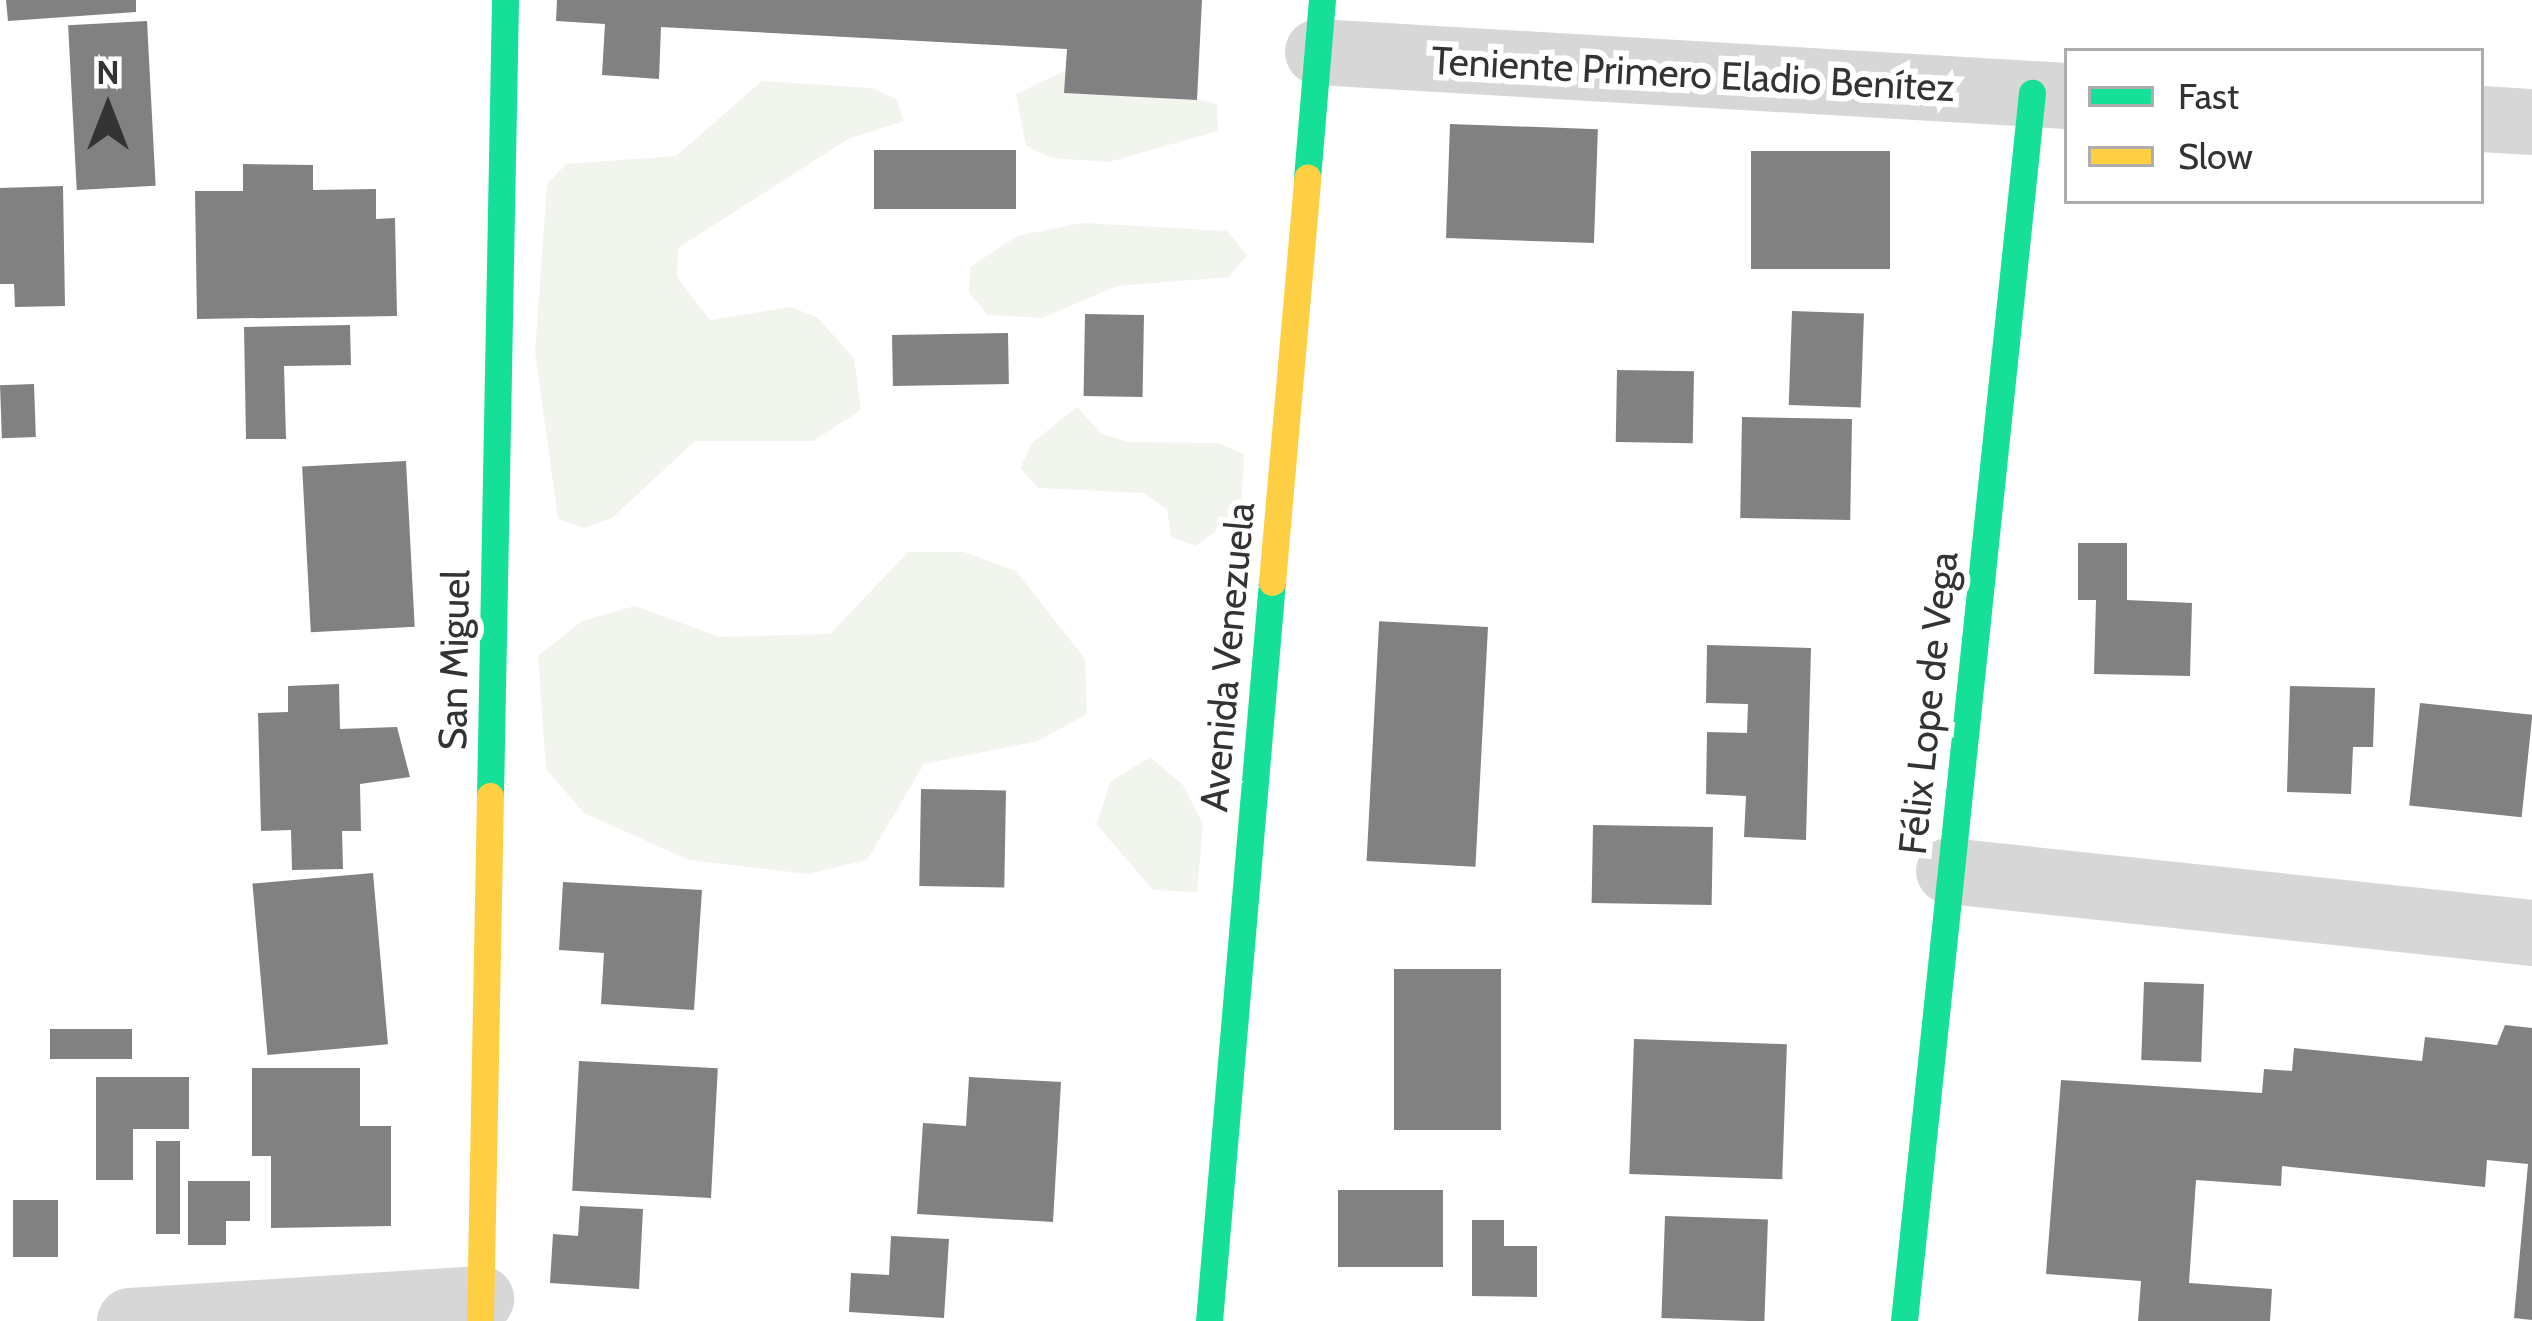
<!DOCTYPE html>
<meta charset="utf-8">
<style>
body{margin:0}
#map{position:relative;width:2532px;height:1321px;overflow:hidden;background:#fff;font-family:Cabin,sans-serif}
div>[style]{position:absolute}
[style*='--x']{left:calc(var(--x)*1px);top:calc(var(--y)*1px);width:calc(var(--w)*1px);rotate:calc(var(--a)*1deg)}
.green>*{inset:0;background:#f1f5ed}
.building>*{inset:0;background:#818181;transform-origin:0 0}
.street>*{height:66px;margin:-33px;padding:0 33px;transform-origin:33px;border-radius:33px;background:#d7d7d7}
.fast>*{height:27px;margin:-13.5px;padding:0 13.5px;transform-origin:13.5px;border-radius:13.5px;background:#16e098}
.slow>*{height:27px;margin:-13.5px;padding:0 13.5px;transform-origin:13.5px;border-radius:13.5px;background:#ffcf43}
span{translate:-50% -50%;white-space:nowrap;text-align:center;line-height:1.15;-webkit-text-stroke:12px #fff;paint-order:stroke}
.street-label{font-size:39px;color:#333}
.legend{position:absolute;left:2064px;top:48px;width:420px;height:156px;box-sizing:border-box;background:#fff;border:3px solid #adadad;margin:0;padding:15px 21px;list-style:none;font-size:36px;color:#333}
.legend li{display:flex;align-items:center;gap:24px;height:60px}
.legend b{width:60px;border:3px solid #adadad}
.north{position:absolute;left:48px;top:48px;width:120px;height:120px;-webkit-text-stroke:9px #fff;paint-order:stroke;rotate:0deg;font-size:33px;font-weight:700;line-height:48px;text-align:center;color:#333}
.north::after{content:'';display:block;margin:auto;width:42px;height:54px;background:#333;clip-path:polygon(50% 0,100% 100%,50% 72%,0 100%)}
</style>
<div id="map">
<div class="green">
<i style="clip-path:polygon(1067px 70px,1217px 104px,1218px 131px,1109px 162px,1052px 158px,1026px 146px,1016px 94px)"></i>
<i style="clip-path:polygon(762px 81px,872px 88px,896px 99px,904px 121px,848px 139px,678px 248px,677px 277px,710px 320px,790px 307px,817px 317px,854px 358px,861px 410px,813px 441px,695px 441px,612px 518px,584px 528px,558px 519px,535px 351px,547px 184px,566px 164px,676px 156px)"></i>
<i style="clip-path:polygon(1082px 223px,1227px 231px,1247px 255px,1229px 277px,1117px 286px,1042px 318px,988px 315px,969px 293px,970px 267px,1017px 236px)"></i>
<i style="clip-path:polygon(1077px 407px,1102px 434px,1129px 442px,1218px 443px,1244px 454px,1241px 512px,1196px 546px,1171px 537px,1167px 509px,1144px 493px,1038px 488px,1020px 468px,1033px 442px)"></i>
<i style="clip-path:polygon(908px 552px,964px 552px,1016px 571px,1085px 659px,1087px 714px,1038px 741px,924px 764px,867px 860px,808px 874px,689px 860px,584px 813px,546px 769px,538px 656px,582px 621px,635px 606px,720px 637px,830px 634px)"></i>
<i style="clip-path:polygon(1150px 757px,1183px 785px,1203px 824px,1197px 892px,1153px 890px,1097px 825px,1110px 782px)"></i>
</div>
<div class="building">
<i style="clip-path:polygon(6px 0,136px 0,136px 12px,8px 21px)"></i>
<i style="clip-path:polygon(557px 0,1202px 0,1197px 100px,1064px 93px,1067px 49px,661px 27px,659px 79px,602px 75px,605px 24px,556px 21px)"></i>
<i style="left:147px;top:21px;width:165px;height:79px;rotate:87deg"></i>
<i style="left:1450px;top:124px;width:148px;height:114px;rotate:2deg"></i>
<i style="left:874px;top:150px;width:142px;height:59px"></i>
<i style="left:1751px;top:151px;width:139px;height:118px"></i>
<i style="clip-path:polygon(243px 164px,313px 165px,313px 190px,376px 189px,376px 219px,395px 218px,397px 316px,197px 319px,195px 191px,243px 191px)"></i>
<i style="clip-path:polygon(63px 186px,65px 306px,15px 307px,14px 284px,0 284px,0 188px)"></i>
<i style="left:1792px;top:311px;width:72px;height:94px;rotate:2deg"></i>
<i style="left:1085px;top:314px;width:59px;height:82px;rotate:1deg"></i>
<i style="clip-path:polygon(350px 325px,351px 365px,284px 366px,286px 439px,246px 439px,244px 327px)"></i>
<i style="left:1008px;top:333px;width:51px;height:116px;rotate:89deg"></i>
<i style="left:1617px;top:370px;width:77px;height:72px;rotate:1deg"></i>
<i style="left:34px;top:384px;width:53px;height:34px;rotate:88deg"></i>
<i style="left:1742px;top:417px;width:110px;height:101px;rotate:1deg"></i>
<i style="left:406px;top:461px;width:166px;height:104px;rotate:87deg"></i>
<i style="clip-path:polygon(2078px 543px,2127px 543px,2127px 600px,2192px 603px,2190px 676px,2094px 674px,2096px 600px,2078px 600px)"></i>
<i style="left:1488px;top:627px;width:240px;height:109px;rotate:93deg"></i>
<i style="clip-path:polygon(1707px 645px,1811px 648px,1806px 840px,1744px 837px,1746px 796px,1706px 794px,1707px 732px,1747px 733px,1748px 704px,1706px 703px)"></i>
<i style="clip-path:polygon(339px 684px,340px 729px,397px 727px,410px 777px,360px 784px,361px 831px,342px 831px,343px 869px,292px 870px,291px 830px,261px 831px,258px 713px,288px 712px,288px 686px)"></i>
<i style="clip-path:polygon(2290px 686px,2375px 688px,2373px 747px,2353px 747px,2351px 794px,2287px 792px)"></i>
<i style="left:2420px;top:703px;width:113px;height:103px;rotate:6deg"></i>
<i style="left:921px;top:789px;width:85px;height:97px;rotate:1deg"></i>
<i style="left:1593px;top:825px;width:120px;height:78px;rotate:1deg"></i>
<i style="left:373px;top:873px;width:172px;height:121px;rotate:85deg"></i>
<i style="clip-path:polygon(563px 882px,702px 890px,694px 1010px,601px 1004px,604px 953px,559px 950px)"></i>
<i style="left:1394px;top:969px;width:107px;height:161px"></i>
<i style="left:2144px;top:982px;width:60px;height:78px;rotate:2deg"></i>
<i style="clip-path:polygon(2505px 1025px,2532px 1028px,2532px 1320px,2514px 1318px,2528px 1164px,2487px 1160px,2485px 1187px,2282px 1166px,2281px 1186px,2196px 1180px,2189px 1283px,2272px 1289px,2270px 1321px,2138px 1321px,2141px 1281px,2046px 1274px,2061px 1080px,2262px 1093px,2264px 1069px,2292px 1071px,2294px 1048px,2422px 1061px,2425px 1037px,2497px 1045px)"></i>
<i style="left:50px;top:1029px;width:82px;height:30px"></i>
<i style="left:1634px;top:1039px;width:153px;height:135px;rotate:2deg"></i>
<i style="left:579px;top:1061px;width:139px;height:130px;rotate:3deg"></i>
<i style="clip-path:polygon(252px 1068px,360px 1068px,360px 1126px,391px 1126px,391px 1226px,271px 1228px,271px 1156px,252px 1156px)"></i>
<i style="clip-path:polygon(96px 1077px,189px 1077px,189px 1129px,133px 1129px,133px 1180px,96px 1180px)"></i>
<i style="clip-path:polygon(969px 1077px,1061px 1082px,1053px 1222px,917px 1214px,923px 1123px,966px 1126px)"></i>
<i style="left:156px;top:1141px;width:24px;height:93px"></i>
<i style="clip-path:polygon(188px 1181px,250px 1181px,250px 1221px,226px 1221px,226px 1245px,188px 1245px)"></i>
<i style="left:1338px;top:1190px;width:105px;height:77px"></i>
<i style="left:13px;top:1200px;width:45px;height:57px"></i>
<i style="clip-path:polygon(580px 1206px,643px 1209px,639px 1289px,550px 1283px,553px 1234px,578px 1236px)"></i>
<i style="left:1665px;top:1216px;width:103px;height:102px;rotate:2deg"></i>
<i style="clip-path:polygon(1472px 1220px,1504px 1220px,1504px 1246px,1537px 1246px,1537px 1297px,1472px 1296px)"></i>
<i style="clip-path:polygon(891px 1236px,949px 1239px,944px 1318px,849px 1312px,851px 1273px,889px 1275px)"></i>
</div>
<div class="street">
<i style="--x:1318;--y:52;--w:750;--a:3.36"></i>
<i style="--x:2481;--y:119;--w:51;--a:3.4"></i>
<i style="--x:1949;--y:871;--w:586;--a:6.07"></i>
<i style="--x:130;--y:1321;--w:352;--a:-3.6"></i>
</div>
<div class="fast">
<i style="--x:1307;--y:178;--w:179;--a:-85.2"></i>
<i style="--x:490;--y:796;--w:796;--a:-88.92"></i>
<i style="--x:1209;--y:1321;--w:742;--a:-85.13"></i>
<i style="--x:1904;--y:1321;--w:1235;--a:-84.05"></i>
</div>
<div class="slow">
<i style="--x:1272;--y:582;--w:406;--a:-85"></i>
<i style="--x:480;--y:1321;--w:525;--a:-88.91"></i>
</div>
<div class="street-label">
<span style="left:1693px;top:74px;rotate:3deg">Teniente Primero Eladio Benítez</span>
<span style="left:1227px;top:657px;rotate:-85deg">Avenida Venezuela</span>
<span style="left:454px;top:660px;rotate:-89deg">San Miguel</span>
<span style="left:1928px;top:703px;rotate:-84deg">Félix Lope de Vega</span>
</div>
<ul class="legend">
<li><b style="height:15px;background:#16e098"></b>Fast</li>
<li><b style="height:15px;background:#ffcf43"></b>Slow</li>
</ul>
<div class="north">N</div>
</div>
